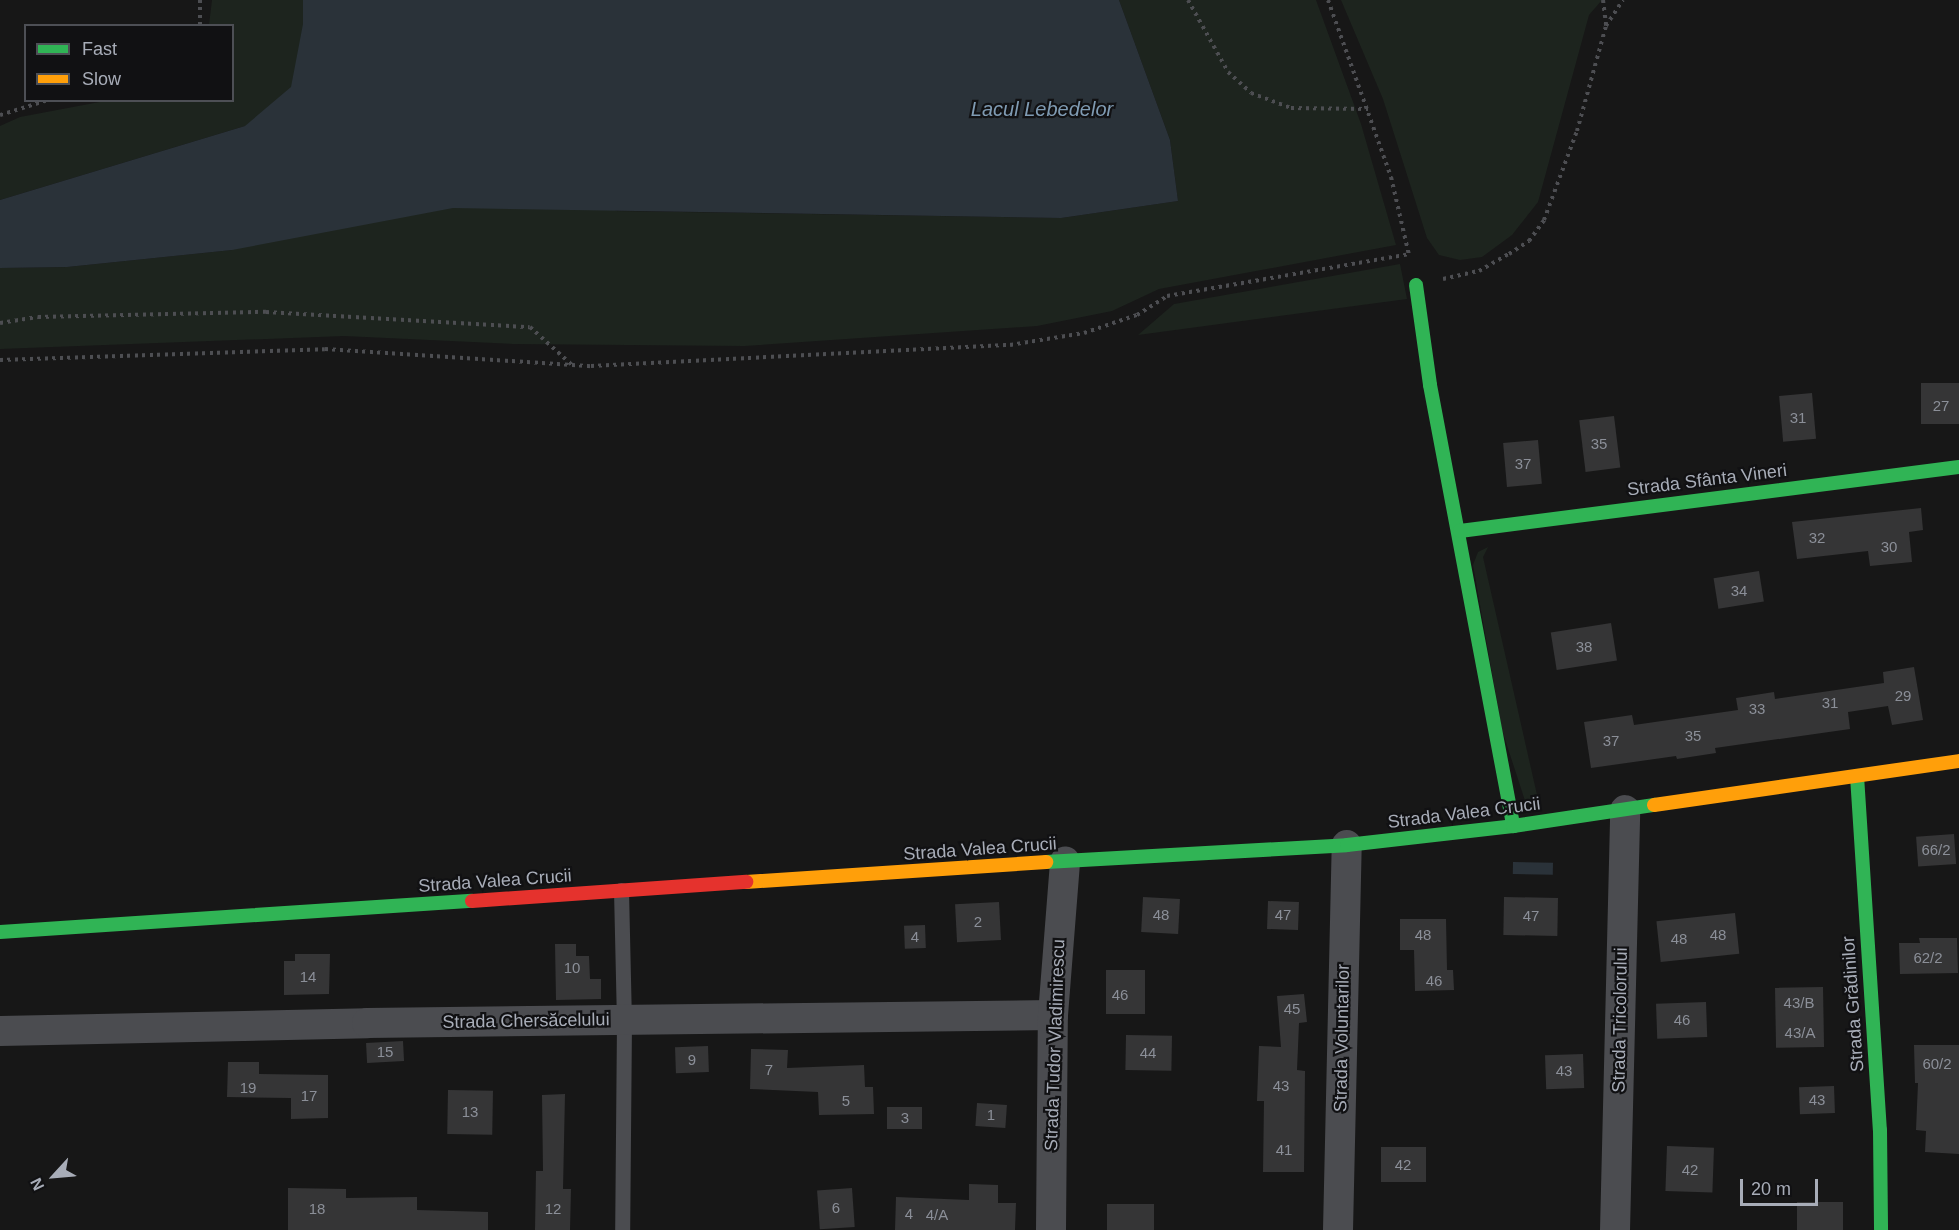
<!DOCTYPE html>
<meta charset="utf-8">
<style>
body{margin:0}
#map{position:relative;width:1959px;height:1230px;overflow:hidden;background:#171717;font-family:Arial,sans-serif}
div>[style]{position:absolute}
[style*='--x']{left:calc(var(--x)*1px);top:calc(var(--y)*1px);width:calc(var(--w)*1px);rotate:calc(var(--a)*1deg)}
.green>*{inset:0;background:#1d241e}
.water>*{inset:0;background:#2a3239;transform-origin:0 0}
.building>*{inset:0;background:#353536;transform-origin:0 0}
.path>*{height:4px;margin-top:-2px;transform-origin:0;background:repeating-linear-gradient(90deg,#4d4e52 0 3px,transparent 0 7.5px)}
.lane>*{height:15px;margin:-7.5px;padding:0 7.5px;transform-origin:7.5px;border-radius:7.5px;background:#4b4c50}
.street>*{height:30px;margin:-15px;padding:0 15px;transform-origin:15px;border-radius:15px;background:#4b4c50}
.fast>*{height:14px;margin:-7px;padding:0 7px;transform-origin:7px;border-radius:7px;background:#30b455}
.slow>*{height:14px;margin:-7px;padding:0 7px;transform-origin:7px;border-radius:7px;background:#ff9f0a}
.jam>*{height:14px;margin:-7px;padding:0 7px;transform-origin:7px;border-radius:7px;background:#e5322d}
span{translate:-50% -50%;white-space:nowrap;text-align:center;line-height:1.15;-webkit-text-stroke:4.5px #111113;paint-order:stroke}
.number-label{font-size:15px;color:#8b8f98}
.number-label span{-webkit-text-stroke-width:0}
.street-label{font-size:18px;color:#a8adb8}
.water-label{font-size:20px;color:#7f9bb3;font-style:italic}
.legend{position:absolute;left:24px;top:24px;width:210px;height:78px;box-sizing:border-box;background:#111113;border:2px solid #4d4f55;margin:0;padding:8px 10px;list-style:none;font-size:18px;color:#a8adb8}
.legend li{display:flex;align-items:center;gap:12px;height:30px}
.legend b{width:30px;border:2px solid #4d4f55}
.north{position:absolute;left:24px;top:1146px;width:60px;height:60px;-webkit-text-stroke:4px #111113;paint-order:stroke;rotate:244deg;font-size:16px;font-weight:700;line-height:24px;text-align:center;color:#a8adb8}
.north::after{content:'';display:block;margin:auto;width:21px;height:27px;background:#a8adb8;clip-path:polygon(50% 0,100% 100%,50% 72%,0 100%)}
.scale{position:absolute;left:1740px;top:1179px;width:78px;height:27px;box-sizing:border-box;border:3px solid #a8adb8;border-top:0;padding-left:8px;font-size:18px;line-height:21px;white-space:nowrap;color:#a8adb8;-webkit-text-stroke:4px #111113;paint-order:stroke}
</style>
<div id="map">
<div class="green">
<i style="clip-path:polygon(212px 0,880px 0,615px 211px,1061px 218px,1178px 201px,1170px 140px,1119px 0,1316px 0,1361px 124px,1396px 245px,1159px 289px,1112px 311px,1037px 326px,744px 346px,513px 344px,344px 336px,0 349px,0 268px,67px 267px,232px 250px,245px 126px,0 200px,0 126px,20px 117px,105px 101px,232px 100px,232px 26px,209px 25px)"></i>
<i style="clip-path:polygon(1341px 0,1602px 0,1589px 15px,1538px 202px,1512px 235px,1482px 257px,1460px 260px,1439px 255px,1427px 238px,1383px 99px)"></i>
<i style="clip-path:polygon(1400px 264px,1407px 299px,1138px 335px,1174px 304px)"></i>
<i style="clip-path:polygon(1488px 547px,1483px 557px,1540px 808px,1528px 810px,1502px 730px,1473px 565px,1478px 552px)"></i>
</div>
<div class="water">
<i style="clip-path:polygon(303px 0,1119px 0,1170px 140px,1178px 201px,1061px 218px,453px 208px,232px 250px,67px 267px,0 268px,0 200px,245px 126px,291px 87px,303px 24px)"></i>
<i style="left:1513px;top:862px;width:40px;height:12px;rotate:1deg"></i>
</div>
<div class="building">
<i style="left:1959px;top:383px;width:41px;height:38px;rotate:90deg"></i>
<i style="left:1812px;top:393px;width:46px;height:33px;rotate:85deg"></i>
<i style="left:1614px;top:416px;width:52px;height:35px;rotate:83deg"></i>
<i style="left:1538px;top:440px;width:44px;height:35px;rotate:85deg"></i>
<i style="clip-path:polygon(1921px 508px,1923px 530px,1909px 532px,1912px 562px,1870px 566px,1868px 551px,1797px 559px,1792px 522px)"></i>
<i style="left:1759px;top:571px;width:31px;height:46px;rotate:81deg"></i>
<i style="left:1611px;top:623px;width:38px;height:61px;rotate:81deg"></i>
<i style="clip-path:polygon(1914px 667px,1923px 720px,1892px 725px,1888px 706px,1848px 712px,1850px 729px,1715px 748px,1716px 753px,1677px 759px,1676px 756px,1591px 768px,1584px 722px,1632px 715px,1634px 725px,1738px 710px,1736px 698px,1774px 692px,1775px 699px,1884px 683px,1883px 672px)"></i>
<i style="left:1954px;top:834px;width:30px;height:38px;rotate:86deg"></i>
<i style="left:1143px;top:897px;width:37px;height:35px;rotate:3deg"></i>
<i style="left:1504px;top:897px;width:54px;height:38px;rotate:1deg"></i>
<i style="left:1268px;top:901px;width:31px;height:28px;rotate:2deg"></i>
<i style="left:999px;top:902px;width:38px;height:44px;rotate:87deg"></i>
<i style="left:1735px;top:913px;width:41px;height:79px;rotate:84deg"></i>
<i style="clip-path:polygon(1400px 919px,1446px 919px,1447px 970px,1453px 970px,1454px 990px,1415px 991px,1414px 950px,1400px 950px)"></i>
<i style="left:925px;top:925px;width:23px;height:21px;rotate:88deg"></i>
<i style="clip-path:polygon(1919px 938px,1957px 938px,1958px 973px,1900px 974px,1899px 943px,1920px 943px)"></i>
<i style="clip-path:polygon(555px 944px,576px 944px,576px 956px,589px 956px,590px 979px,601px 979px,601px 999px,556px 1000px)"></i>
<i style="clip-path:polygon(295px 954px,330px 954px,329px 994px,284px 995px,284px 961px,295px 961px)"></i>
<i style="left:1106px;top:970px;width:39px;height:44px"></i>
<i style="left:1823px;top:987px;width:60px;height:48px;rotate:89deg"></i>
<i style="clip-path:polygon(1304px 994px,1307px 1022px,1299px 1023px,1297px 1070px,1305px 1071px,1304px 1172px,1263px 1172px,1264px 1101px,1257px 1101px,1259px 1046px,1281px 1047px,1277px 996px)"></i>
<i style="left:1706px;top:1002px;width:35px;height:50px;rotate:88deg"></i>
<i style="left:1126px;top:1035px;width:46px;height:35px;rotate:1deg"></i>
<i style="left:403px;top:1041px;width:20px;height:37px;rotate:87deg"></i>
<i style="clip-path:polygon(1914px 1045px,1959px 1045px,1959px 1154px,1925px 1152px,1926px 1131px,1916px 1130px,1918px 1083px,1915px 1083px)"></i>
<i style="left:708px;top:1046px;width:26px;height:33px;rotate:88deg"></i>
<i style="clip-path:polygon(751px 1049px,788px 1050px,787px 1068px,864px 1065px,865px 1087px,873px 1087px,874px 1114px,819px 1115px,818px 1092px,750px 1089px)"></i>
<i style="left:1583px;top:1054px;width:34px;height:38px;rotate:88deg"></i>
<i style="clip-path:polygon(228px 1062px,259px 1062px,259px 1074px,328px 1075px,328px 1118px,291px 1119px,291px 1098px,227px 1097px)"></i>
<i style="left:1834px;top:1086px;width:27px;height:35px;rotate:88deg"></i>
<i style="left:448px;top:1090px;width:45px;height:44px;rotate:1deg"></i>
<i style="clip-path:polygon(565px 1094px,563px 1189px,571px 1189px,570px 1230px,535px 1230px,536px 1171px,543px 1171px,542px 1095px)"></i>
<i style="left:977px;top:1103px;width:30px;height:23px;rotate:4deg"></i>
<i style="left:922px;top:1107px;width:22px;height:35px;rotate:90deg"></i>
<i style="left:1667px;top:1146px;width:47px;height:45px;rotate:2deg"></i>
<i style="left:1381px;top:1147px;width:45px;height:35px"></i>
<i style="clip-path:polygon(969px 1184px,998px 1185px,998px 1203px,1016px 1203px,1015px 1230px,895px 1230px,896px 1197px,969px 1200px)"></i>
<i style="clip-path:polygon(288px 1188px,346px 1189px,346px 1198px,417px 1197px,417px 1210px,488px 1212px,488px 1230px,288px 1230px)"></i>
<i style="left:852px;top:1188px;width:39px;height:35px;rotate:86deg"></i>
<i style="left:1843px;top:1202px;width:28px;height:46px;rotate:90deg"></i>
<i style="left:1107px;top:1204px;width:47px;height:26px"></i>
</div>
<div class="path">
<i style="--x:200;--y:0;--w:26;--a:90"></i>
<i style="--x:1188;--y:0;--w:82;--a:60.9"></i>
<i style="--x:1228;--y:72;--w:31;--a:42"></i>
<i style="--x:1251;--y:93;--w:43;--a:20.6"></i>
<i style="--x:1291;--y:108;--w:77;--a:0.7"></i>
<i style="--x:1328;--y:0;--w:188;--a:70.4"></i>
<i style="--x:1391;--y:177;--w:80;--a:77"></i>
<i style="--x:1603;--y:0;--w:26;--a:83"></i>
<i style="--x:0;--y:115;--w:50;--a:-17.4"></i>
<i style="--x:1443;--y:279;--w:37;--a:-13"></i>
<i style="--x:1479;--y:271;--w:34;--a:-30"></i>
<i style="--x:1509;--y:254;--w:24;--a:-33"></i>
<i style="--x:1529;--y:241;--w:26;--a:-54"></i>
<i style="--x:1544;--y:220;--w:95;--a:-69.7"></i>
<i style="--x:1577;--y:131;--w:109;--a:-74.6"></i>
<i style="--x:1606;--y:26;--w:31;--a:-57"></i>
<i style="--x:0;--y:323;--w:38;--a:-9"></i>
<i style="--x:38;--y:317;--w:228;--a:-1.3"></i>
<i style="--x:266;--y:312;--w:264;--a:3.3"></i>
<i style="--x:530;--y:327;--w:57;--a:42.1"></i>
<i style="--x:0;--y:360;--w:325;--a:-1.9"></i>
<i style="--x:325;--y:349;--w:267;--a:3.7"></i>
<i style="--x:591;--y:366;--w:420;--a:-2.9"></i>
<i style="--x:1010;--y:345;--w:75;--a:-9.2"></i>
<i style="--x:1084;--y:333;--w:56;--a:-18.8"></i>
<i style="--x:1137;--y:315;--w:36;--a:-32"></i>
<i style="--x:1167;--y:296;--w:246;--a:-9.8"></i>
</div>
<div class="lane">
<i style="--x:621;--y:890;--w:131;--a:88.7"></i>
<i style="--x:624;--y:1021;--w:209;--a:90.5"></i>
</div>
<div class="street">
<i style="--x:0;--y:1031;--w:367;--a:-1.2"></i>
<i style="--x:367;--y:1023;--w:686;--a:-0.67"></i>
<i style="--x:1051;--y:1230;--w:215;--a:-89.5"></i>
<i style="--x:1053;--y:1015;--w:154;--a:-85.5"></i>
<i style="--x:1338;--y:1230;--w:385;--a:-88.7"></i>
<i style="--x:1615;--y:1230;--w:420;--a:-88.6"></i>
</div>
<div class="fast">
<i style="--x:1416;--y:285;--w:101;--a:82"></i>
<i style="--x:1430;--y:385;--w:449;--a:79.3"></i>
<i style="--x:1460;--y:531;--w:503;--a:-7.31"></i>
<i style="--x:1857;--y:776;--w:355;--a:86.3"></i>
<i style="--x:1880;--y:1130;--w:100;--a:89.4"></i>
<i style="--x:1046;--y:862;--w:301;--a:-3.2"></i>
<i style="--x:1347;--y:845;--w:167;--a:-6.5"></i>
<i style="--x:1513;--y:826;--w:143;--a:-8.5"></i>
<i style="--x:0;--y:932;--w:473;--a:-3.8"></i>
</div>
<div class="slow">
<i style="--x:1654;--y:805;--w:308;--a:-8.2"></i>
<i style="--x:746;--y:882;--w:301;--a:-3.8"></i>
</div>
<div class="jam">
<i style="--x:472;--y:901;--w:275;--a:-4"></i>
</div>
<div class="number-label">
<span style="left:1941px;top:406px">27</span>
<span style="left:1798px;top:418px">31</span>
<span style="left:1599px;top:444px">35</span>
<span style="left:1523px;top:464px">37</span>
<span style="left:1817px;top:538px">32</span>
<span style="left:1889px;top:547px">30</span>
<span style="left:1739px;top:591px">34</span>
<span style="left:1584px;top:647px">38</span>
<span style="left:1903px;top:696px">29</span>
<span style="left:1830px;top:703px">31</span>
<span style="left:1757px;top:709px">33</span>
<span style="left:1693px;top:736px">35</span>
<span style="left:1611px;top:741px">37</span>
<span style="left:1936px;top:850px">66/2</span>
<span style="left:1161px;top:915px">48</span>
<span style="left:1283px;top:915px">47</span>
<span style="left:1531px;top:916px">47</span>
<span style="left:978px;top:922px">2</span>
<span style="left:1423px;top:935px">48</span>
<span style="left:1718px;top:935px">48</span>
<span style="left:915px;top:937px">4</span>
<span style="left:1679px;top:939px">48</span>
<span style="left:1928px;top:958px">62/2</span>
<span style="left:572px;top:968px">10</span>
<span style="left:308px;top:977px">14</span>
<span style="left:1434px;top:981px">46</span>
<span style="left:1120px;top:995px">46</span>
<span style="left:1799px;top:1003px">43/B</span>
<span style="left:1292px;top:1009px">45</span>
<span style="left:1682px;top:1020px">46</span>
<span style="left:1800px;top:1033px">43/A</span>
<span style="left:385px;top:1052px">15</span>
<span style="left:1148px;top:1053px">44</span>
<span style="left:692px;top:1060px">9</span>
<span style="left:1937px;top:1064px">60/2</span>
<span style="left:769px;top:1070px">7</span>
<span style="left:1564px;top:1071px">43</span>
<span style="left:1281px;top:1086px">43</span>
<span style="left:248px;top:1088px">19</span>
<span style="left:309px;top:1096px">17</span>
<span style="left:1817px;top:1100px">43</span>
<span style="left:846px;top:1101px">5</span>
<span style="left:470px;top:1112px">13</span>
<span style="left:991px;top:1115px">1</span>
<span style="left:905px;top:1118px">3</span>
<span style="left:1284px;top:1150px">41</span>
<span style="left:1403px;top:1165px">42</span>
<span style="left:1690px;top:1170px">42</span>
<span style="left:836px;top:1208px">6</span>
<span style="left:317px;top:1209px">18</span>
<span style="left:553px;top:1209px">12</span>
<span style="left:909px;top:1214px">4</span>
<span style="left:937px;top:1215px">4/A</span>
</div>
<div class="street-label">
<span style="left:1707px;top:480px;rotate:-7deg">Strada Sfânta Vineri</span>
<span style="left:1464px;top:813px;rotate:-7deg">Strada Valea Crucii</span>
<span style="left:980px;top:849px;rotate:-4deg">Strada Valea Crucii</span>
<span style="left:495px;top:881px;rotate:-4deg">Strada Valea Crucii</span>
<span style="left:1853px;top:1004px;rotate:-94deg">Strada Grădinilor</span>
<span style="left:1620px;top:1020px;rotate:-89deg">Strada Tricolorului</span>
<span style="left:526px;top:1021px;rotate:-1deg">Strada Chersăcelului</span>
<span style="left:1342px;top:1038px;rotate:-89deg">Strada Voluntarilor</span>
<span style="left:1055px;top:1045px;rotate:-88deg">Strada Tudor Vladimirescu</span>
</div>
<div class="water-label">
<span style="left:1042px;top:109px">Lacul Lebedelor</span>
</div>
<ul class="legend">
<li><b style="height:8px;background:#30b455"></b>Fast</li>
<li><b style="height:8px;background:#ff9f0a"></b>Slow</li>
</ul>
<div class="north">N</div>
<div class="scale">20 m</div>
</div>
